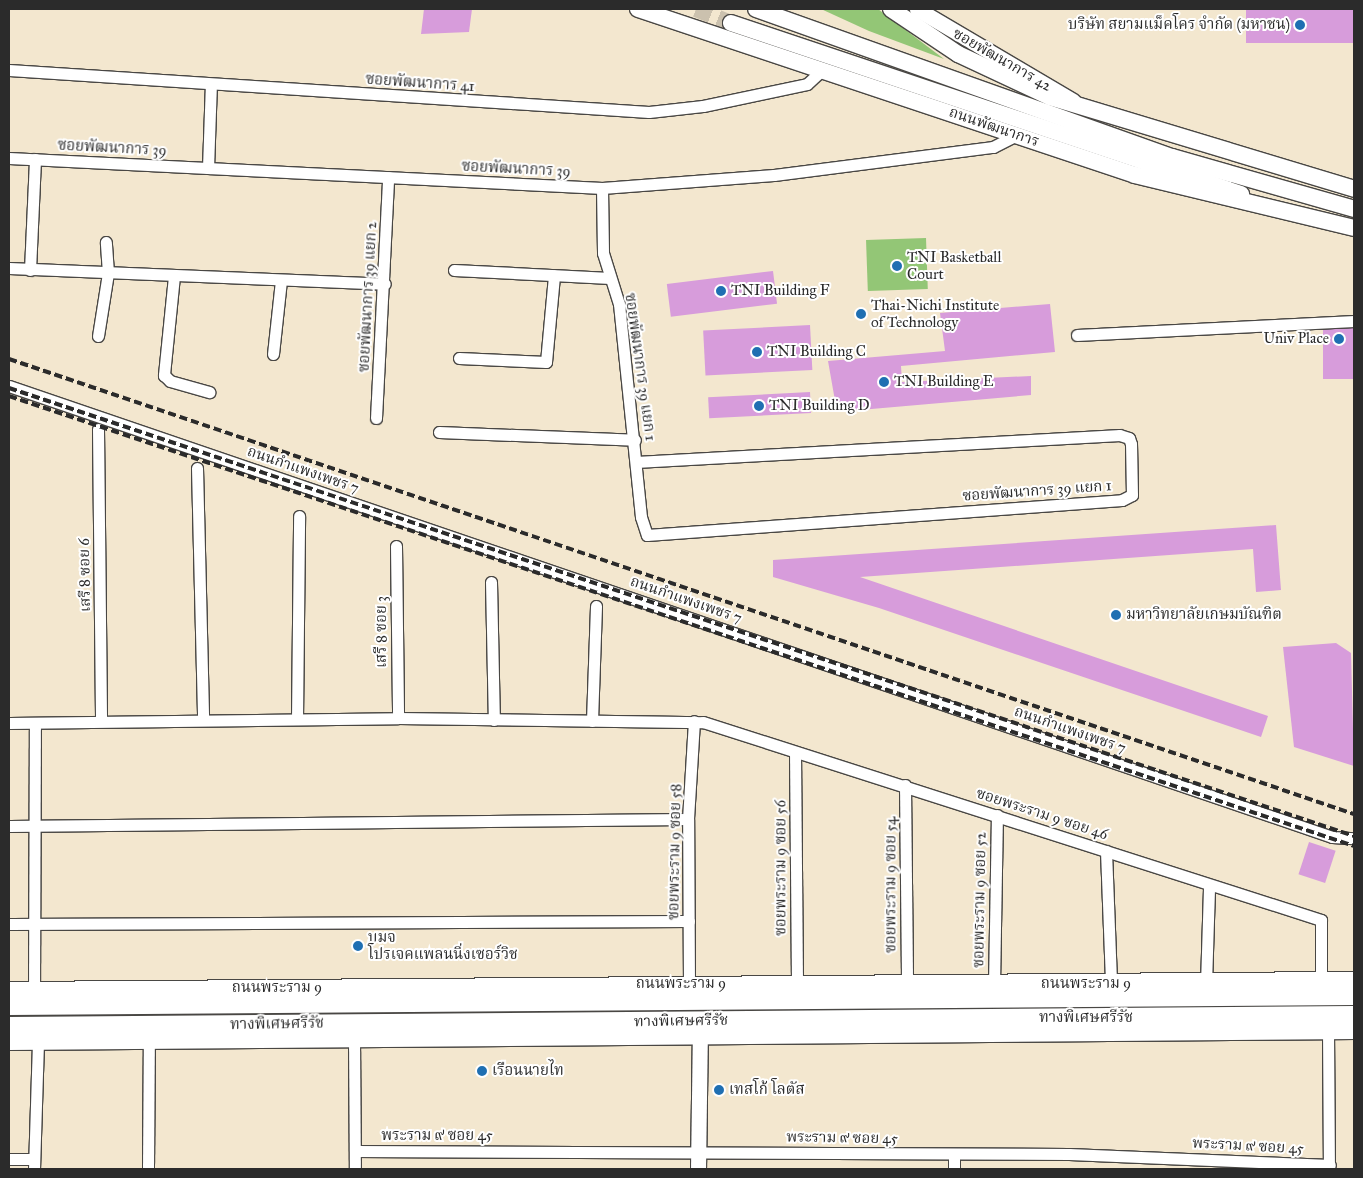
<!DOCTYPE html>
<meta charset="utf-8">
<style>
body{margin:0}
#map{position:relative;width:1363px;height:1178px;overflow:hidden;background:#f3e7cf;font-family:"IM FELL Great Primer","Noto Serif Thai",serif}
div>[style]{position:absolute}
[style*='--x']{left:calc(var(--x)*1px);top:calc(var(--y)*1px);width:calc(var(--w)*1px);rotate:calc(var(--a)*1deg)}
.green>*{inset:0;background:#93c676;transform-origin:0 0}
.building>*{inset:0;background:#d79cdb;transform-origin:0 0}
.secondary-tunnel>*{height:16px;margin-top:-8px;transform-origin:0;background:repeating-linear-gradient(90deg,#cbc1ae 0 16px,transparent 0 24px)}
.roads{filter:drop-shadow(1px 0 #494744) drop-shadow(-1px 0 #494744) drop-shadow(0 1px #494744) drop-shadow(0 -1px #494744)}
.minor>*{height:11px;margin:-5.5px;padding:0 5.5px;transform-origin:5.5px;border-radius:5.5px;background:#fff}
.tertiary>*{height:15px;margin:-7.5px;padding:0 7.5px;transform-origin:7.5px;border-radius:7.5px;background:#fff}
.secondary>*{height:16px;margin:-8px;padding:0 8px;transform-origin:8px;border-radius:8px;background:#fff}
.primary>*{height:19px;margin:-9.5px;padding:0 9.5px;transform-origin:9.5px;border-radius:9.5px;background:#fff}
.motorway>*{height:21px;margin:-10.5px;padding:0 10.5px;transform-origin:10.5px;border-radius:10.5px;background:#fff}
.rail>*{height:4px;margin-top:-2px;transform-origin:0;background:repeating-linear-gradient(90deg,#2b2b2b 0 8px,transparent 0 12px)}
.dots>*{width:14px;height:14px;translate:-50% -50%;box-sizing:border-box;border:2px solid #fff;border-radius:50%}
span{translate:-50% -50%;white-space:nowrap;text-align:center;line-height:1.15;-webkit-text-stroke:4px #fff;paint-order:stroke}
.poi-label{font-size:15px;color:#2b2b2b}
.right{translate:-100% -50%;text-align:right}
.left{translate:0 -50%;text-align:left}
.street-label{font-size:15px;color:#2b2b2b}
.frame{position:absolute;inset:0;border:10px solid #2b2b2b;pointer-events:none}
</style>
<div id="map">
<div class="green">
<i style="clip-path:polygon(821px 9px,878px 9px,944px 59px,869px 31px)"></i>
<i style="left:926px;top:238px;width:51px;height:60px;rotate:88deg"></i>
</div>
<div class="building">
<i style="clip-path:polygon(424px 9px,472px 9px,469px 32px,421px 34px)"></i>
<i style="left:1246px;top:9px;width:108px;height:34px"></i>
<i style="left:773px;top:271px;width:33px;height:107px;rotate:83deg"></i>
<i style="clip-path:polygon(1050px 304px,1055px 352px,901px 366px,902px 382px,1031px 376px,1031px 395px,837px 412px,828px 361px,945px 351px,940px 313px)"></i>
<i style="left:810px;top:325px;width:45px;height:107px;rotate:87deg"></i>
<i style="left:1354px;top:328px;width:51px;height:31px;rotate:90deg"></i>
<i style="left:810px;top:392px;width:21px;height:102px;rotate:87deg"></i>
<i style="clip-path:polygon(1276px 525px,1281px 590px,1256px 592px,1253px 549px,860px 577px,1268px 716px,1261px 737px,879px 608px,773px 577px,773px 560px)"></i>
<i style="clip-path:polygon(1336px 643px,1351px 653px,1354px 766px,1294px 747px,1283px 647px)"></i>
<i style="left:1309px;top:842px;width:28px;height:34px;rotate:18deg"></i>
</div>
<div class="secondary-tunnel">
<i style="--x:696;--y:9;--w:38;--a:22"></i>
</div>
<div class="roads">
<div class="minor">
<i style="--x:9;--y:70;--w:641;--a:3.75"></i>
<i style="--x:649;--y:112;--w:54;--a:-6.3"></i>
<i style="--x:703;--y:106;--w:106;--a:-11.9"></i>
<i style="--x:807;--y:84;--w:21;--a:-43"></i>
<i style="--x:9;--y:158;--w:594;--a:2.9"></i>
<i style="--x:602;--y:188;--w:172;--a:-4.3"></i>
<i style="--x:774;--y:175;--w:221;--a:-7.3"></i>
<i style="--x:993;--y:147;--w:27;--a:-27"></i>
<i style="--x:208;--y:168;--w:84;--a:-88"></i>
<i style="--x:602;--y:188;--w:65;--a:89.1"></i>
<i style="--x:603;--y:253;--w:53;--a:72.6"></i>
<i style="--x:619;--y:304;--w:214;--a:84.1"></i>
<i style="--x:641;--y:517;--w:19;--a:72"></i>
<i style="--x:647;--y:535;--w:476;--a:-4.2"></i>
<i style="--x:1122;--y:500;--w:11;--a:-27"></i>
<i style="--x:1132;--y:495;--w:51;--a:-91.1"></i>
<i style="--x:1131;--y:444;--w:6;--a:-108"></i>
<i style="--x:1129;--y:438;--w:10;--a:-163"></i>
<i style="--x:1119;--y:435;--w:483;--a:176.8"></i>
<i style="--x:9;--y:268;--w:376;--a:2.4"></i>
<i style="--x:30;--y:270;--w:111;--a:-87.4"></i>
<i style="--x:454;--y:270;--w:156;--a:2.9"></i>
<i style="--x:174;--y:276;--w:100;--a:95.8"></i>
<i style="--x:164;--y:375;--w:8;--a:45"></i>
<i style="--x:170;--y:381;--w:41;--a:15.8"></i>
<i style="--x:1077;--y:335;--w:277;--a:-2.9"></i>
<i style="--x:98;--y:336;--w:64;--a:-81"></i>
<i style="--x:108;--y:273;--w:31;--a:-94"></i>
<i style="--x:273;--y:354;--w:74;--a:-83.8"></i>
<i style="--x:459;--y:358;--w:87;--a:2.6"></i>
<i style="--x:546;--y:362;--w:87;--a:-84.7"></i>
<i style="--x:9;--y:386;--w:1398;--a:18.82"></i>
<i style="--x:1332;--y:837;--w:22;--a:3"></i>
<i style="--x:376;--y:418;--w:241;--a:-87.1"></i>
<i style="--x:98;--y:429;--w:292;--a:89.4"></i>
<i style="--x:439;--y:432;--w:196;--a:2.3"></i>
<i style="--x:197;--y:468;--w:251;--a:88.6"></i>
<i style="--x:396;--y:546;--w:172;--a:89.3"></i>
<i style="--x:491;--y:582;--w:138;--a:88.8"></i>
<i style="--x:297;--y:719;--w:203;--a:-89.4"></i>
<i style="--x:592;--y:721;--w:115;--a:-88"></i>
<i style="--x:9;--y:723;--w:389;--a:-0.7"></i>
<i style="--x:398;--y:718;--w:305;--a:0.8"></i>
<i style="--x:703;--y:722;--w:649;--a:17.76"></i>
<i style="--x:1321;--y:920;--w:62;--a:90"></i>
<i style="--x:795;--y:752;--w:232;--a:89.5"></i>
<i style="--x:905;--y:785;--w:200;--a:89.4"></i>
<i style="--x:9;--y:826;--w:679;--a:-0.59"></i>
<i style="--x:1106;--y:851;--w:133;--a:87.8"></i>
<i style="--x:9;--y:924;--w:680;--a:-0.25"></i>
<i style="--x:689;--y:984;--w:165;--a:-90.3"></i>
<i style="--x:688;--y:819;--w:98;--a:-86.5"></i>
<i style="--x:1206;--y:984;--w:98;--a:-88.2"></i>
<i style="--x:994;--y:985;--w:170;--a:-89"></i>
<i style="--x:34;--y:990;--w:267;--a:-89.8"></i>
<i style="--x:1328;--y:1030;--w:139;--a:89.6"></i>
<i style="--x:354;--y:1037;--w:132;--a:89.6"></i>
<i style="--x:355;--y:1151;--w:714;--a:0.24"></i>
<i style="--x:1069;--y:1154;--w:261;--a:2.4"></i>
<i style="--x:954;--y:1154;--w:15;--a:90"></i>
<i style="--x:9;--y:1159;--w:25;--a:0"></i>
<i style="--x:34;--y:1169;--w:129;--a:-88.2"></i>
<i style="--x:148;--y:1169;--w:131;--a:-89.6"></i>
</div>
<div class="tertiary">
<i style="--x:917;--y:9;--w:181;--a:30.5"></i>
<i style="--x:698;--y:1169;--w:135;--a:-89.2"></i>
</div>
<div class="secondary">
<i style="--x:638;--y:9;--w:524;--a:18.47"></i>
<i style="--x:1135;--y:175;--w:225;--a:13.6"></i>
<i style="--x:756;--y:9;--w:442;--a:19.6"></i>
<i style="--x:1172;--y:157;--w:189;--a:15.9"></i>
<i style="--x:891;--y:9;--w:81;--a:33.9"></i>
<i style="--x:958;--y:54;--w:102;--a:25.1"></i>
<i style="--x:1050;--y:97;--w:318;--a:16.8"></i>
<i style="--x:731;--y:23;--w:538;--a:18.54"></i>
</div>
<div class="primary">
<i style="--x:9;--y:991;--w:1345;--a:-0.43"></i>
<i style="--x:9;--y:1040;--w:1345;--a:-0.47"></i>
</div>
<div class="motorway">
<i style="--x:9;--y:1004;--w:1345;--a:-0.43"></i>
<i style="--x:9;--y:1027;--w:1345;--a:-0.47"></i>
</div>
</div>
<div class="rail">
<i style="--x:9;--y:359;--w:1420;--a:18.69"></i>
<i style="--x:9;--y:388;--w:1418;--a:18.42"></i>
<i style="--x:9;--y:396;--w:1418;--a:18.5"></i>
</div>
<div class="dots">
<i style="left:1300px;top:25px;background:#1f6fb2"></i>
<i style="left:897px;top:266px;background:#1f6fb2"></i>
<i style="left:721px;top:291px;background:#1f6fb2"></i>
<i style="left:861px;top:314px;background:#1f6fb2"></i>
<i style="left:1339px;top:339px;background:#1f6fb2"></i>
<i style="left:757px;top:352px;background:#1f6fb2"></i>
<i style="left:884px;top:382px;background:#1f6fb2"></i>
<i style="left:759px;top:406px;background:#1f6fb2"></i>
<i style="left:1116px;top:615px;background:#1f6fb2"></i>
<i style="left:358px;top:946px;background:#1f6fb2"></i>
<i style="left:482px;top:1071px;background:#1f6fb2"></i>
<i style="left:719px;top:1090px;background:#1f6fb2"></i>
</div>
<div class="poi-label">
<span class="right" style="left:1290px;top:25px">บริษัท สยามแม็คโคร จำกัด (มหาชน)</span>
<span class="left" style="left:907px;top:266px">TNI Basketball<br>Court</span>
<span class="left" style="left:731px;top:291px">TNI Building F</span>
<span class="left" style="left:871px;top:314px">Thai-Nichi Institute<br>of Technology</span>
<span class="right" style="left:1329px;top:339px">Univ Place</span>
<span class="left" style="left:767px;top:352px">TNI Building C</span>
<span class="left" style="left:894px;top:382px">TNI Building E</span>
<span class="left" style="left:769px;top:406px">TNI Building D</span>
<span class="left" style="left:1126px;top:615px">มหาวิทยาลัยเกษมบัณฑิต</span>
<span class="left" style="left:368px;top:946px">บมจ<br>โปรเจคแพลนนิ่งเซอร์วิช</span>
<span class="left" style="left:492px;top:1071px">เรือนนายไท</span>
<span class="left" style="left:729px;top:1090px">เทสโก้ โลตัส</span>
</div>
<div class="street-label">
<span style="left:1002px;top:60px;rotate:30deg">ซอยพัฒนาการ 42</span>
<span style="left:420px;top:83px;rotate:4deg">ซอยพัฒนาการ 41</span>
<span style="left:994px;top:127px;rotate:19deg">ถนนพัฒนาการ</span>
<span style="left:112px;top:148px;rotate:3deg">ซอยพัฒนาการ 39</span>
<span style="left:516px;top:169px;rotate:3deg">ซอยพัฒนาการ 39</span>
<span style="left:368px;top:297px;rotate:-87deg">ซอยพัฒนาการ 39 แยก 2</span>
<span style="left:640px;top:367px;rotate:82deg">ซอยพัฒนาการ 39 แยก 1</span>
<span style="left:303px;top:470px;rotate:19deg">ถนนกำแพงเพชร 7</span>
<span style="left:1037px;top:491px;rotate:-4deg">ซอยพัฒนาการ 39 แยก 1</span>
<span style="left:85px;top:575px;rotate:-91deg">เสรี 8 ซอย 6</span>
<span style="left:686px;top:600px;rotate:19deg">ถนนกำแพงเพชร 7</span>
<span style="left:382px;top:632px;rotate:-90deg">เสรี 8 ซอย 3</span>
<span style="left:1070px;top:730px;rotate:19deg">ถนนกำแพงเพชร 7</span>
<span style="left:1042px;top:814px;rotate:18deg">ซอยพระราม 9 ซอย 46</span>
<span style="left:675px;top:852px;rotate:-89deg">ซอยพระราม 9 ซอย 58</span>
<span style="left:781px;top:868px;rotate:-90deg">ซอยพระราม 9 ซอย 56</span>
<span style="left:891px;top:885px;rotate:-90deg">ซอยพระราม 9 ซอย 54</span>
<span style="left:980px;top:900px;rotate:-89deg">ซอยพระราม 9 ซอย 52</span>
<span style="left:681px;top:984px">ถนนพระราม 9</span>
<span style="left:1086px;top:984px">ถนนพระราม 9</span>
<span style="left:277px;top:988px">ถนนพระราม 9</span>
<span style="left:1086px;top:1018px">ทางพิเศษศรีรัช</span>
<span style="left:681px;top:1021px;rotate:-1deg">ทางพิเศษศรีรัช</span>
<span style="left:277px;top:1024px;rotate:-1deg">ทางพิเศษศรีรัช</span>
<span style="left:437px;top:1136px">พระราม ๙ ซอย 45</span>
<span style="left:842px;top:1138px;rotate:1deg">พระราม ๙ ซอย 45</span>
<span style="left:1248px;top:1146px;rotate:3deg">พระราม ๙ ซอย 45</span>
</div>
<div class="frame"></div>
</div>
